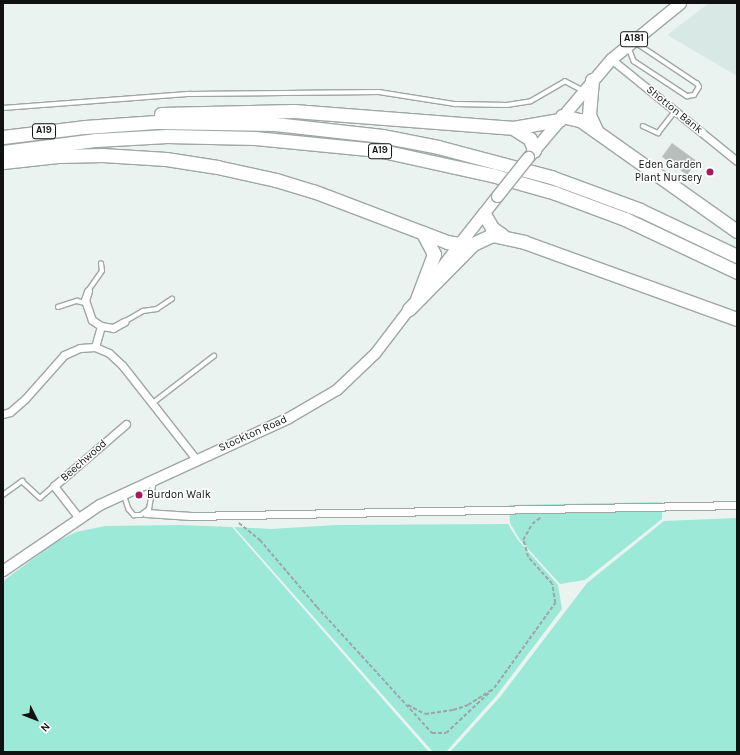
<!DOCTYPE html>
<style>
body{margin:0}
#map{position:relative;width:740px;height:755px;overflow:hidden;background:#ebf3f1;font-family:Karla,sans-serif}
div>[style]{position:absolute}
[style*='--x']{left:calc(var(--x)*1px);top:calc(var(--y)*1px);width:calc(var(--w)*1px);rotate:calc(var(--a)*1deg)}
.built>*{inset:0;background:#d8e9e5}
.green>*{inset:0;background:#9ce9d7}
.building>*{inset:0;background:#b7bfbc;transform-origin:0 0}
.path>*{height:1.5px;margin-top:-0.75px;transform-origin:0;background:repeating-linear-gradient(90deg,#9fa5a4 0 4px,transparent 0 6px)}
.roads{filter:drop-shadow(1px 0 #9fa7a5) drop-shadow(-1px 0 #9fa7a5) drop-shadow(0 1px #9fa7a5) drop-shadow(0 -1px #9fa7a5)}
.lane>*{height:3.5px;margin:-1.75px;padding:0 1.75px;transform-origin:1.75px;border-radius:1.75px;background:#fff}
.street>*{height:7px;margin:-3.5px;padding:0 3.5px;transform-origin:3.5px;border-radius:3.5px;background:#fff}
.secondary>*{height:10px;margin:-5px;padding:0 5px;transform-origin:5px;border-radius:5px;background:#fff}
.primary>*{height:11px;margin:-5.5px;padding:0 5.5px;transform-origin:5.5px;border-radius:5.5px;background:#fff}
.highway>*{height:13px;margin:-6.5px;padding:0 6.5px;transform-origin:6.5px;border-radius:6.5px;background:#fff}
.bridges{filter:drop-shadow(1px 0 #9fa7a5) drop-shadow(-1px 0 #9fa7a5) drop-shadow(0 1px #9fa7a5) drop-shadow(0 -1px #9fa7a5)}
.primary-bridge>*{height:11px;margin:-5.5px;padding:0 5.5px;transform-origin:5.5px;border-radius:5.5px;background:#fff}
.dots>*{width:11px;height:11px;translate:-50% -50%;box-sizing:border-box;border:2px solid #fff;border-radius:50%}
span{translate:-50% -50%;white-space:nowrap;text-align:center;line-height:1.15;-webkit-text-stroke:3px #fff;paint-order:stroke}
.shield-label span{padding:1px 3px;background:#fff;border:1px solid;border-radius:3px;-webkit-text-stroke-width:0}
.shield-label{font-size:10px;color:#101212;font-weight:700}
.street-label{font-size:11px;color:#101212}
.poi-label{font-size:11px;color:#101212}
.right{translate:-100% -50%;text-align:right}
.left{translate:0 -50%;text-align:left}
.frame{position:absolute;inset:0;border:4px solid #101212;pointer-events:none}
.north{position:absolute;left:16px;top:699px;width:40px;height:40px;-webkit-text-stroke:3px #fff;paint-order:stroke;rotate:132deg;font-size:11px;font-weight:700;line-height:16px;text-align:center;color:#101212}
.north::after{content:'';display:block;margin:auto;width:14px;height:18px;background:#101212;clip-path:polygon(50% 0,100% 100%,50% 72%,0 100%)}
</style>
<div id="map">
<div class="built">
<i style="clip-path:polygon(709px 3px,737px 3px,737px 76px,667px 35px)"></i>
</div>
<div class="green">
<i style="clip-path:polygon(662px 502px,662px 519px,585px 580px,560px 584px,520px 540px,510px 523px,509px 505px)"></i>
<i style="clip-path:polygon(737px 518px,737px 752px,450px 752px,500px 697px,587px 583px,664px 521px)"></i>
<i style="clip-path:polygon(508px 524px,518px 540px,558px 585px,562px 609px,497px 695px,446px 752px,433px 752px,234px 527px,271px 529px,335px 525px)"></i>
<i style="clip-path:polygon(179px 525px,232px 527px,429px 752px,3px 752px,3px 581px,56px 542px,76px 532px,105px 526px)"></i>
</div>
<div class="building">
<i style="left:672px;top:143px;width:31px;height:17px;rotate:36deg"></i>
</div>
<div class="path">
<i style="--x:239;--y:523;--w:27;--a:39"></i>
<i style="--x:260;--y:540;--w:88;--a:49.6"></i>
<i style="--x:317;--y:607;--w:171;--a:47.6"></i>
<i style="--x:432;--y:733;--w:14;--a:0"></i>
<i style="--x:446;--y:733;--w:66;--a:-43.2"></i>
<i style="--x:494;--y:688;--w:105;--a:-54.3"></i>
<i style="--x:555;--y:603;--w:19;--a:-99"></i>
<i style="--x:552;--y:584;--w:36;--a:-132"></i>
<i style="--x:528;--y:557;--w:18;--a:-106"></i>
<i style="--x:523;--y:540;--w:18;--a:-61"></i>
<i style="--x:532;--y:524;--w:11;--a:-38"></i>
<i style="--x:408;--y:705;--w:19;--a:28"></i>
<i style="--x:425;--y:714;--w:28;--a:-8"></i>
<i style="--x:453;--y:710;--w:16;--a:-18"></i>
<i style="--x:468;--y:705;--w:27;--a:-33"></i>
</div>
<div class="roads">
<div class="lane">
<i style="--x:629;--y:48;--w:14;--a:69"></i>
<i style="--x:634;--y:61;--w:64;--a:33.4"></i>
<i style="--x:687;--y:96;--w:7;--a:-8"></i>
<i style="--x:694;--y:95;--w:9;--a:-58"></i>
<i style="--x:699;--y:87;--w:4;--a:-124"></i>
<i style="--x:697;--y:84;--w:76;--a:-146.3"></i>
<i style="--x:3;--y:108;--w:188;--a:-4.3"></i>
<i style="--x:190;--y:94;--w:189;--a:-0.6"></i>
<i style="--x:379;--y:92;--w:77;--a:9"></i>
<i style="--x:455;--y:104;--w:52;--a:1.1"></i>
<i style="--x:507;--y:105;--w:24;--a:-9"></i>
<i style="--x:531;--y:101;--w:39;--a:-30"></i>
<i style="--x:565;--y:81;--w:19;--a:28"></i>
<i style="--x:643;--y:126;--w:17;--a:25"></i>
<i style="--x:658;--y:133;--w:28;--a:-52"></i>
<i style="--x:88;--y:291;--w:24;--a:-55"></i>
<i style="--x:102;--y:271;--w:7;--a:-98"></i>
<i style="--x:58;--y:307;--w:20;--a:-18"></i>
<i style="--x:77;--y:301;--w:8;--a:14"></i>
<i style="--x:124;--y:322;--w:22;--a:-30"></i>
<i style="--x:143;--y:311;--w:14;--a:-8"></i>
<i style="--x:157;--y:309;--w:18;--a:-34"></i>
<i style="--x:153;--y:403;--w:77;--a:-37.6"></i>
<i style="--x:124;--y:494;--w:16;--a:72"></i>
<i style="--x:129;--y:509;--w:8;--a:50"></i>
<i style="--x:134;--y:515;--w:7;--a:0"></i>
<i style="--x:141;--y:515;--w:10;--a:-37"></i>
<i style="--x:149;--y:509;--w:27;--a:-80"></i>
<i style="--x:3;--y:495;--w:24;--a:-36"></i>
<i style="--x:22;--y:481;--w:25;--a:43"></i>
<i style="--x:40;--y:498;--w:18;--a:-41"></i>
</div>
<div class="street">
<i style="--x:611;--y:59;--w:162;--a:39"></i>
<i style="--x:88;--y:291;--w:9;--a:108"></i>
<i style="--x:85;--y:300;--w:21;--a:71"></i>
<i style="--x:92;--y:320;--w:11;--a:34"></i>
<i style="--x:101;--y:326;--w:12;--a:9"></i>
<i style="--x:113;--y:328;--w:13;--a:-29"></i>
<i style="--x:95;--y:347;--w:22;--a:-74"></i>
<i style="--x:3;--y:414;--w:7;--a:-16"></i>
<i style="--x:10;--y:412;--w:20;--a:-41"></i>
<i style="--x:25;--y:399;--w:59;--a:-48.4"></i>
<i style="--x:64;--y:355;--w:17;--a:-24"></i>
<i style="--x:80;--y:348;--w:15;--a:-4"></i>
<i style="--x:95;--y:347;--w:15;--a:23"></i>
<i style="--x:109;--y:353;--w:18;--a:43"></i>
<i style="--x:122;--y:365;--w:120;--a:51.8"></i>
<i style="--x:146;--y:513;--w:45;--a:3.8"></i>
<i style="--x:191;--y:516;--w:546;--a:-1.15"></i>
<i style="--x:79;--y:518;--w:41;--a:-128"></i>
<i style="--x:54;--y:486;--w:95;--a:-40.7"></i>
</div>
<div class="secondary">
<i style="--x:436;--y:275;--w:39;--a:-53"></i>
<i style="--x:3;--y:571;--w:117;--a:-34.2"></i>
<i style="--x:100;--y:505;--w:208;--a:-24.7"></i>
<i style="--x:289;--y:418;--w:56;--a:-30.3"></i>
<i style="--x:337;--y:390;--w:52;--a:-43.5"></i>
<i style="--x:375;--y:354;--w:64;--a:-52.6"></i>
</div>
<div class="primary">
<i style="--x:529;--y:156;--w:127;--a:-49.8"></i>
<i style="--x:611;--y:59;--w:89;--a:-39.1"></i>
<i style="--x:459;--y:244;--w:61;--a:-51.6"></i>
</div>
<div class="highway">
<i style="--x:592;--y:80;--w:35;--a:95"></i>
<i style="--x:589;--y:115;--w:17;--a:65"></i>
<i style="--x:161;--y:114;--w:133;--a:-1.3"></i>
<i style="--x:294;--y:111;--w:220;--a:4.4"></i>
<i style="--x:513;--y:128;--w:47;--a:-9.9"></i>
<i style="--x:562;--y:116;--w:18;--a:13"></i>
<i style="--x:580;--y:120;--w:192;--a:35.3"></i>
<i style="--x:513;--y:128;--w:20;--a:33"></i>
<i style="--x:530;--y:139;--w:12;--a:70"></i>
<i style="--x:3;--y:137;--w:83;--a:-7"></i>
<i style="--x:85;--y:127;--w:71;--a:-4"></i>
<i style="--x:156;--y:122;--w:119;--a:1"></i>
<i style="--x:275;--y:124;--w:108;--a:6.4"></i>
<i style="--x:382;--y:136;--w:57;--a:11.1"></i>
<i style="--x:438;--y:147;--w:117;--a:14.9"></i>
<i style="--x:551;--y:177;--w:95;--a:20.3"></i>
<i style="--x:640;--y:210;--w:107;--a:25.4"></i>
<i style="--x:3;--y:152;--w:94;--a:-7.4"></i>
<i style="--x:96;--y:140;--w:71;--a:-3.2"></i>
<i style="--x:167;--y:136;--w:88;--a:1.3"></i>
<i style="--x:255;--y:138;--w:124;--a:5.6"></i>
<i style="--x:378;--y:150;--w:117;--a:12.4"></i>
<i style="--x:492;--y:175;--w:66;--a:15.9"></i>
<i style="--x:555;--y:193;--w:75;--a:20.4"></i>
<i style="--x:625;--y:219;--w:124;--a:25.3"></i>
<i style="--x:3;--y:162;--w:55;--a:-6.2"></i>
<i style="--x:58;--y:156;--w:44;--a:-1.3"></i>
<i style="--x:102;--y:155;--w:64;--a:3.6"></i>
<i style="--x:166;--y:159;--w:52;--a:8.9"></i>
<i style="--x:217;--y:167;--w:60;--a:12.4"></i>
<i style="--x:276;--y:180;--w:39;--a:17"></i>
<i style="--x:313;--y:191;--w:143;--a:20.8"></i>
<i style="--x:447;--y:242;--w:12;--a:9"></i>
<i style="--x:484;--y:214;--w:16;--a:60"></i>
<i style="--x:492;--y:228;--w:12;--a:35"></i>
<i style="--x:417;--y:299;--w:48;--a:-69.3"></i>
<i style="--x:434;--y:254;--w:24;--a:-118"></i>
<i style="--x:409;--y:309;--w:91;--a:-45.4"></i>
<i style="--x:473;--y:244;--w:21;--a:-25"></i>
<i style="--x:492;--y:235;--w:33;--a:12"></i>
<i style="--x:524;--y:242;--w:226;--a:19.9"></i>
</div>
</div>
<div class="bridges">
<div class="primary-bridge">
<i style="--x:497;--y:196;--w:50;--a:-51.5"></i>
</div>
</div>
<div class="dots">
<i style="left:710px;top:172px;background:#a61a5e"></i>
<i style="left:139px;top:495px;background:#a61a5e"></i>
</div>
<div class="shield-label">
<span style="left:634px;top:39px">A181</span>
<span style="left:44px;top:131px">A19</span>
<span style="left:380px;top:151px">A19</span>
</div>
<div class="street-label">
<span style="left:674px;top:110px;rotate:39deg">Shotton Bank</span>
<span style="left:253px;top:434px;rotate:-24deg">Stockton Road</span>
<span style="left:84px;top:461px;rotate:-41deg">Beechwood</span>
</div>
<div class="poi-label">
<span class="right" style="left:702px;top:172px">Eden Garden<br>Plant Nursery</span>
<span class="left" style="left:147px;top:495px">Burdon Walk</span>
</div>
<div class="frame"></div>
<div class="north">N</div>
</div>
